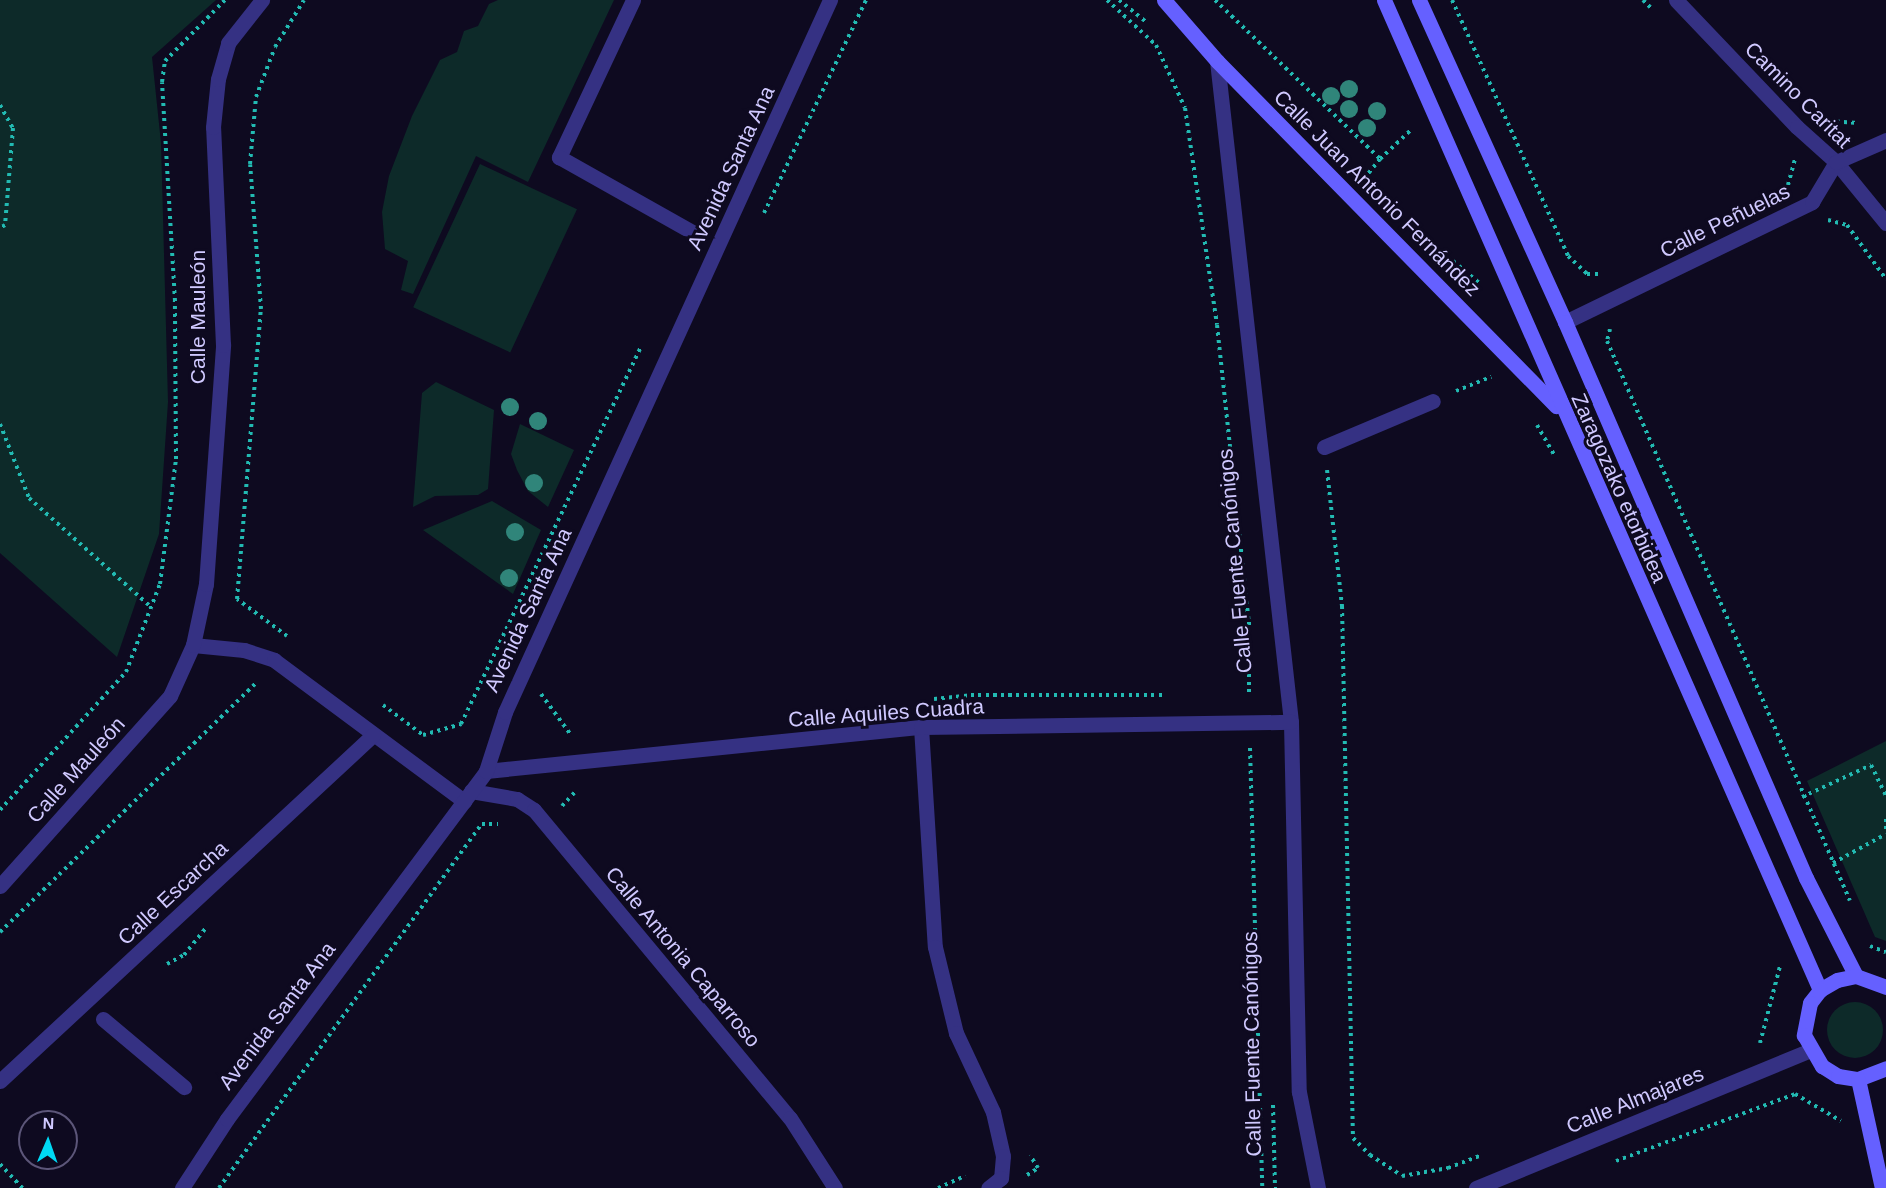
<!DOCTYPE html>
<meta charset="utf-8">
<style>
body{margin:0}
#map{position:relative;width:1886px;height:1188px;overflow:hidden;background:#0e0a20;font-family:Arial,sans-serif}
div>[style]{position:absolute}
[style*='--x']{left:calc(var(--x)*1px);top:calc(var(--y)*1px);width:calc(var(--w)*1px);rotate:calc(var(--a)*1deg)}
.green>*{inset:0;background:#0d2a29;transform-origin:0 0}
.round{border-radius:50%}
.path>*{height:4px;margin-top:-2px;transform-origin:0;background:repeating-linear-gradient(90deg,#22bab2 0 3px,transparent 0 7.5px)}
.street>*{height:15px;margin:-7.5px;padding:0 7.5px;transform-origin:7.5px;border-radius:7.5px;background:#353183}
.secondary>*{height:15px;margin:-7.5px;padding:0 7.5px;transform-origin:7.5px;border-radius:7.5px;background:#6560ff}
.trees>*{width:18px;height:18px;margin:-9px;border-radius:50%;background:#30857a}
span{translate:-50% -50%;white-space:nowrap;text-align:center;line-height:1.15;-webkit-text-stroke:6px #0e0a20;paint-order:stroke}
.street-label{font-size:21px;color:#d0c9ff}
.north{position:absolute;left:18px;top:1110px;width:60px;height:60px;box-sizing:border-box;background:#0e0a20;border:2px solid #5c5679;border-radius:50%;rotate:2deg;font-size:16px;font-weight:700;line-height:24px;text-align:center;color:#d0c9ff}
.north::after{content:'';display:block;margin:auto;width:21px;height:27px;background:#00d9f4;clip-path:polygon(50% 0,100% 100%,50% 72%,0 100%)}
</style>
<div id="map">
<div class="green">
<i style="clip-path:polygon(0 0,216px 0,152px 57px,161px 143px,168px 402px,159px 534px,117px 657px,0 553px)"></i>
<i style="clip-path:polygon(498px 0,614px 0,528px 182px,476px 156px,413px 294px,401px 290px,408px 261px,385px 249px,382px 212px,389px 176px,412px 116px,440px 60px,457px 52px,464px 31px,478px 26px,489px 4px)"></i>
<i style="left:480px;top:164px;width:107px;height:158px;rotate:25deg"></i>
<i style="clip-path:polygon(436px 382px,494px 410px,488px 489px,478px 495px,435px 496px,413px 507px,422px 393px)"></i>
<i style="clip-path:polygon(520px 424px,574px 450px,548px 507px,528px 491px,517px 470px,511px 454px)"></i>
<i style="clip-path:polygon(492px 501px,541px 530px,513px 594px,423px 530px)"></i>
<i style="clip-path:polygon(1886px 741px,1886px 941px,1875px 937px,1807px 781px)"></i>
<i class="round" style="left:1827px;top:1002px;width:56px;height:56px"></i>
</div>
<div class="path">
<i style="--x:1107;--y:0;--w:67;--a:42.6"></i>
<i style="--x:1156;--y:45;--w:69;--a:65.3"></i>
<i style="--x:1185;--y:108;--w:219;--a:81.6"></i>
<i style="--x:1217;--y:325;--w:299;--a:83.9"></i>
<i style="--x:1249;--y:622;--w:74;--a:90"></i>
<i style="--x:1119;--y:0;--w:35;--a:39"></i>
<i style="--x:1215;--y:0;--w:229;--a:43.9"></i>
<i style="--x:1380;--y:159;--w:21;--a:129"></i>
<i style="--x:1452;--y:0;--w:281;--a:65.6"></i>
<i style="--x:1568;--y:256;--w:26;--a:43"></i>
<i style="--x:1587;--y:274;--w:14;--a:0"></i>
<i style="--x:1643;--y:0;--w:11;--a:45"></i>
<i style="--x:0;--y:105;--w:26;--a:61"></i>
<i style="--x:13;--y:128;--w:97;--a:94.7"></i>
<i style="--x:5;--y:225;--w:6;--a:149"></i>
<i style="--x:1829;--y:121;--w:29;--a:4"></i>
<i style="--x:1380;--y:159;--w:44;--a:-43.2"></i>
<i style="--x:1788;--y:185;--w:28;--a:-75"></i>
<i style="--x:764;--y:213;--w:236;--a:-64.4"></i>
<i style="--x:1828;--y:220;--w:20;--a:15"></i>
<i style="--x:1847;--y:225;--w:67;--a:54.2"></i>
<i style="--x:1453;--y:261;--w:34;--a:40"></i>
<i style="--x:1610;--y:329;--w:12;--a:104"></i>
<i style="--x:1607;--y:341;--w:610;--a:66.54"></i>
<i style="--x:1456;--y:391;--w:38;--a:-22"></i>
<i style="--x:0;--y:424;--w:79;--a:68.6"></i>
<i style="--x:29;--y:498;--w:164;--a:41.8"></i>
<i style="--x:1537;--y:425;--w:34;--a:60"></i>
<i style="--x:1327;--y:470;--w:137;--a:83.7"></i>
<i style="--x:1342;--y:606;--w:532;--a:88.82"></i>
<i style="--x:1353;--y:1138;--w:24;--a:45"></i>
<i style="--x:1370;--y:1155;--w:38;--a:33"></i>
<i style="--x:1402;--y:1176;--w:47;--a:-9.9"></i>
<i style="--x:1448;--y:1168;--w:36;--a:-21"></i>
<i style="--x:287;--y:636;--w:62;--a:-143.5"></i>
<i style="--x:237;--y:599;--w:291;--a:-85.3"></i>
<i style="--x:261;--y:309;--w:145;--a:-94.3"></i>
<i style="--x:250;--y:164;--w:67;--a:-84.9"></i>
<i style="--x:256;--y:97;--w:53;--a:-69.2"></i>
<i style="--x:275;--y:47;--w:55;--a:-58.3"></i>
<i style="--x:541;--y:694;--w:51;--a:53.8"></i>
<i style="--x:934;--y:699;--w:37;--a:-6"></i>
<i style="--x:971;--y:695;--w:195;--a:0"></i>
<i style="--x:383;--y:705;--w:50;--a:36.9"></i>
<i style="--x:423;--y:735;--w:40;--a:-16"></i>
<i style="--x:461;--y:724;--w:416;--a:-64.5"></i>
<i style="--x:1250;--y:748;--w:440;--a:88.4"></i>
<i style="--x:1802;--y:797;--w:76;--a:-24.9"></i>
<i style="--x:1871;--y:765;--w:34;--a:64"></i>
<i style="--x:562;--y:806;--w:22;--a:-47"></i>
<i style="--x:0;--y:810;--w:187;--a:-47.6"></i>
<i style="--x:126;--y:672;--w:94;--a:-68.9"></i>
<i style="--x:160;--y:584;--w:126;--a:-82.7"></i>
<i style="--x:176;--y:459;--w:158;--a:-90.4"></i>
<i style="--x:175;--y:301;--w:219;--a:-93.4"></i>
<i style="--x:162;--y:82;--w:21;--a:-82"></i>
<i style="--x:165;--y:61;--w:86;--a:-45.5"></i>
<i style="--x:1886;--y:819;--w:14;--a:90"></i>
<i style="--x:1833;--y:863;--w:60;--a:-28.7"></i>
<i style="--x:0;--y:932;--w:360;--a:-44.2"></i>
<i style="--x:1870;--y:946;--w:17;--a:21"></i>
<i style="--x:167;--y:964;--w:19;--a:-28"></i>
<i style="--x:184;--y:955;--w:36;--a:-51"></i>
<i style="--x:1760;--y:1043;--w:80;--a:-75.4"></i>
<i style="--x:1273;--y:1105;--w:83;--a:88.6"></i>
<i style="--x:1616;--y:1161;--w:191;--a:-20.5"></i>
<i style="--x:1795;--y:1094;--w:53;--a:30.4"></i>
<i style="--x:0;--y:1164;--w:33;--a:47"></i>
<i style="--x:1027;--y:1175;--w:13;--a:-32"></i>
<i style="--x:1038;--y:1168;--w:15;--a:-122"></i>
<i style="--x:219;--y:1188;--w:449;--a:-54.2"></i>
<i style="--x:482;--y:824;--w:16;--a:0"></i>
<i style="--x:938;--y:1188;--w:30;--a:-24"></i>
</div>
<div class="street">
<i style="--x:633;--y:0;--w:174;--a:115.2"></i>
<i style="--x:559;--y:157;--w:155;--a:29.4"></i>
<i style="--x:1676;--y:0;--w:175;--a:46.4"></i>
<i style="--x:1797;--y:127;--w:52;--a:41.9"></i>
<i style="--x:1836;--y:162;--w:79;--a:50.7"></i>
<i style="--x:1217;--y:61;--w:665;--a:83.61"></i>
<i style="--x:1291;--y:722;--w:370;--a:88.8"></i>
<i style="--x:1299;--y:1092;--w:98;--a:78.8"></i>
<i style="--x:1565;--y:322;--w:275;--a:-25.9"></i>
<i style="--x:1812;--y:202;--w:47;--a:-59"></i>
<i style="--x:1836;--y:162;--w:55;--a:-23.7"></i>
<i style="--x:1324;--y:447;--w:118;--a:-22.9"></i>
<i style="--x:193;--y:645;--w:51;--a:5.6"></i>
<i style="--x:244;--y:650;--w:32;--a:18"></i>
<i style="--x:274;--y:660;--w:237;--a:36.6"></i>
<i style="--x:921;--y:727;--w:220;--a:86.4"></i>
<i style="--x:935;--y:947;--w:89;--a:76.3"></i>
<i style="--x:956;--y:1033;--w:87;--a:64.9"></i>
<i style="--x:993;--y:1112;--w:45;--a:77.2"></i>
<i style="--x:1003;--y:1156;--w:22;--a:95"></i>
<i style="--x:1001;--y:1178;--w:16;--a:142"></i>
<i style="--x:486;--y:771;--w:437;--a:-5.8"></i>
<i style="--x:921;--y:727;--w:370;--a:-0.8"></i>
<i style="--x:471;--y:791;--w:47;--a:9.9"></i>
<i style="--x:517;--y:799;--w:20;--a:33"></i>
<i style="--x:534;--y:810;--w:400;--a:50.3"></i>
<i style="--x:790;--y:1118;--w:83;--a:57.3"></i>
<i style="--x:0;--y:886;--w:255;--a:-48.2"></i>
<i style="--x:170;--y:696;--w:56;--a:-65.7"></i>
<i style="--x:193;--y:645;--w:62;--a:-78"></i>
<i style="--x:206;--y:584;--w:240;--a:-85.9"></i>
<i style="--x:223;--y:345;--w:218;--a:-92.6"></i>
<i style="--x:213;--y:127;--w:48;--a:-84.1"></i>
<i style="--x:218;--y:79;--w:37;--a:-74"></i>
<i style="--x:228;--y:43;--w:55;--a:-51.7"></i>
<i style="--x:103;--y:1019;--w:106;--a:40"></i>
<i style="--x:0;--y:1081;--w:509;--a:-42.85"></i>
<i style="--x:182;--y:1188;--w:82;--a:-56.9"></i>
<i style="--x:227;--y:1119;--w:434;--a:-53.3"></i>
<i style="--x:486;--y:771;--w:62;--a:-72.1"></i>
<i style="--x:505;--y:712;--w:783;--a:-65.47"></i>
<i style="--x:1476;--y:1188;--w:361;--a:-22.4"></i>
</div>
<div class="secondary">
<i style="--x:1164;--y:0;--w:81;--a:49"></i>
<i style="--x:1217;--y:61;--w:484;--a:45.5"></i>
<i style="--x:1384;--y:0;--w:1082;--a:66.23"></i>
<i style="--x:1419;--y:0;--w:354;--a:65.6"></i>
<i style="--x:1565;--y:322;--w:606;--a:66.57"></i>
<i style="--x:1806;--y:878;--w:110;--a:63"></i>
<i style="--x:1886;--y:987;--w:32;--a:-160"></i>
<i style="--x:1856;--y:976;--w:19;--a:168"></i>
<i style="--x:1837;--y:980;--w:20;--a:150"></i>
<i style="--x:1820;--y:990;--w:16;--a:128"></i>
<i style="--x:1810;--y:1003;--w:33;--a:101"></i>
<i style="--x:1804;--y:1035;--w:36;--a:60"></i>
<i style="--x:1822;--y:1066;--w:19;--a:32"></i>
<i style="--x:1838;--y:1076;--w:20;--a:9"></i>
<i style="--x:1858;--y:1079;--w:30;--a:-21"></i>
<i style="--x:1858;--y:1079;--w:112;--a:77.6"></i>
</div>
<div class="trees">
<i style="left:1349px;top:89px"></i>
<i style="left:1331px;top:96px"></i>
<i style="left:1349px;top:109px"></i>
<i style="left:1377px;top:111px"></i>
<i style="left:1367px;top:128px"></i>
<i style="left:510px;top:407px"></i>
<i style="left:538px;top:421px"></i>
<i style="left:534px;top:483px"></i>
<i style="left:515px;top:532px"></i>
<i style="left:509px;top:578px"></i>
</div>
<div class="street-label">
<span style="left:1798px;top:95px;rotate:45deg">Camino Caritat</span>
<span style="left:731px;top:168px;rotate:-65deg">Avenida Santa Ana</span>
<span style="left:1377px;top:193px;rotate:45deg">Calle Juan Antonio Fernández</span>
<span style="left:1725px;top:221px;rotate:-26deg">Calle Peñuelas</span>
<span style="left:198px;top:317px;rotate:-90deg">Calle Mauleón</span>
<span style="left:1619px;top:488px;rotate:66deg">Zaragozako etorbidea</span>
<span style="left:1235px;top:561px;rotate:-95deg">Calle Fuente Canónigos</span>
<span style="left:528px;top:610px;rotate:-65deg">Avenida Santa Ana</span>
<span style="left:886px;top:713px;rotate:-4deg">Calle Aquiles Cuadra</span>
<span style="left:76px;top:770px;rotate:-48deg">Calle Mauleón</span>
<span style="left:173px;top:893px;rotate:-43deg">Calle Escarcha</span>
<span style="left:683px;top:957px;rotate:50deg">Calle Antonia Caparroso</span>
<span style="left:277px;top:1016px;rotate:-53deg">Avenida Santa Ana</span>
<span style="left:1252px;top:1044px;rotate:-91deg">Calle Fuente Canónigos</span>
<span style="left:1635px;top:1100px;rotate:-22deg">Calle Almajares</span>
</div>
<div class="north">N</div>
</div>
